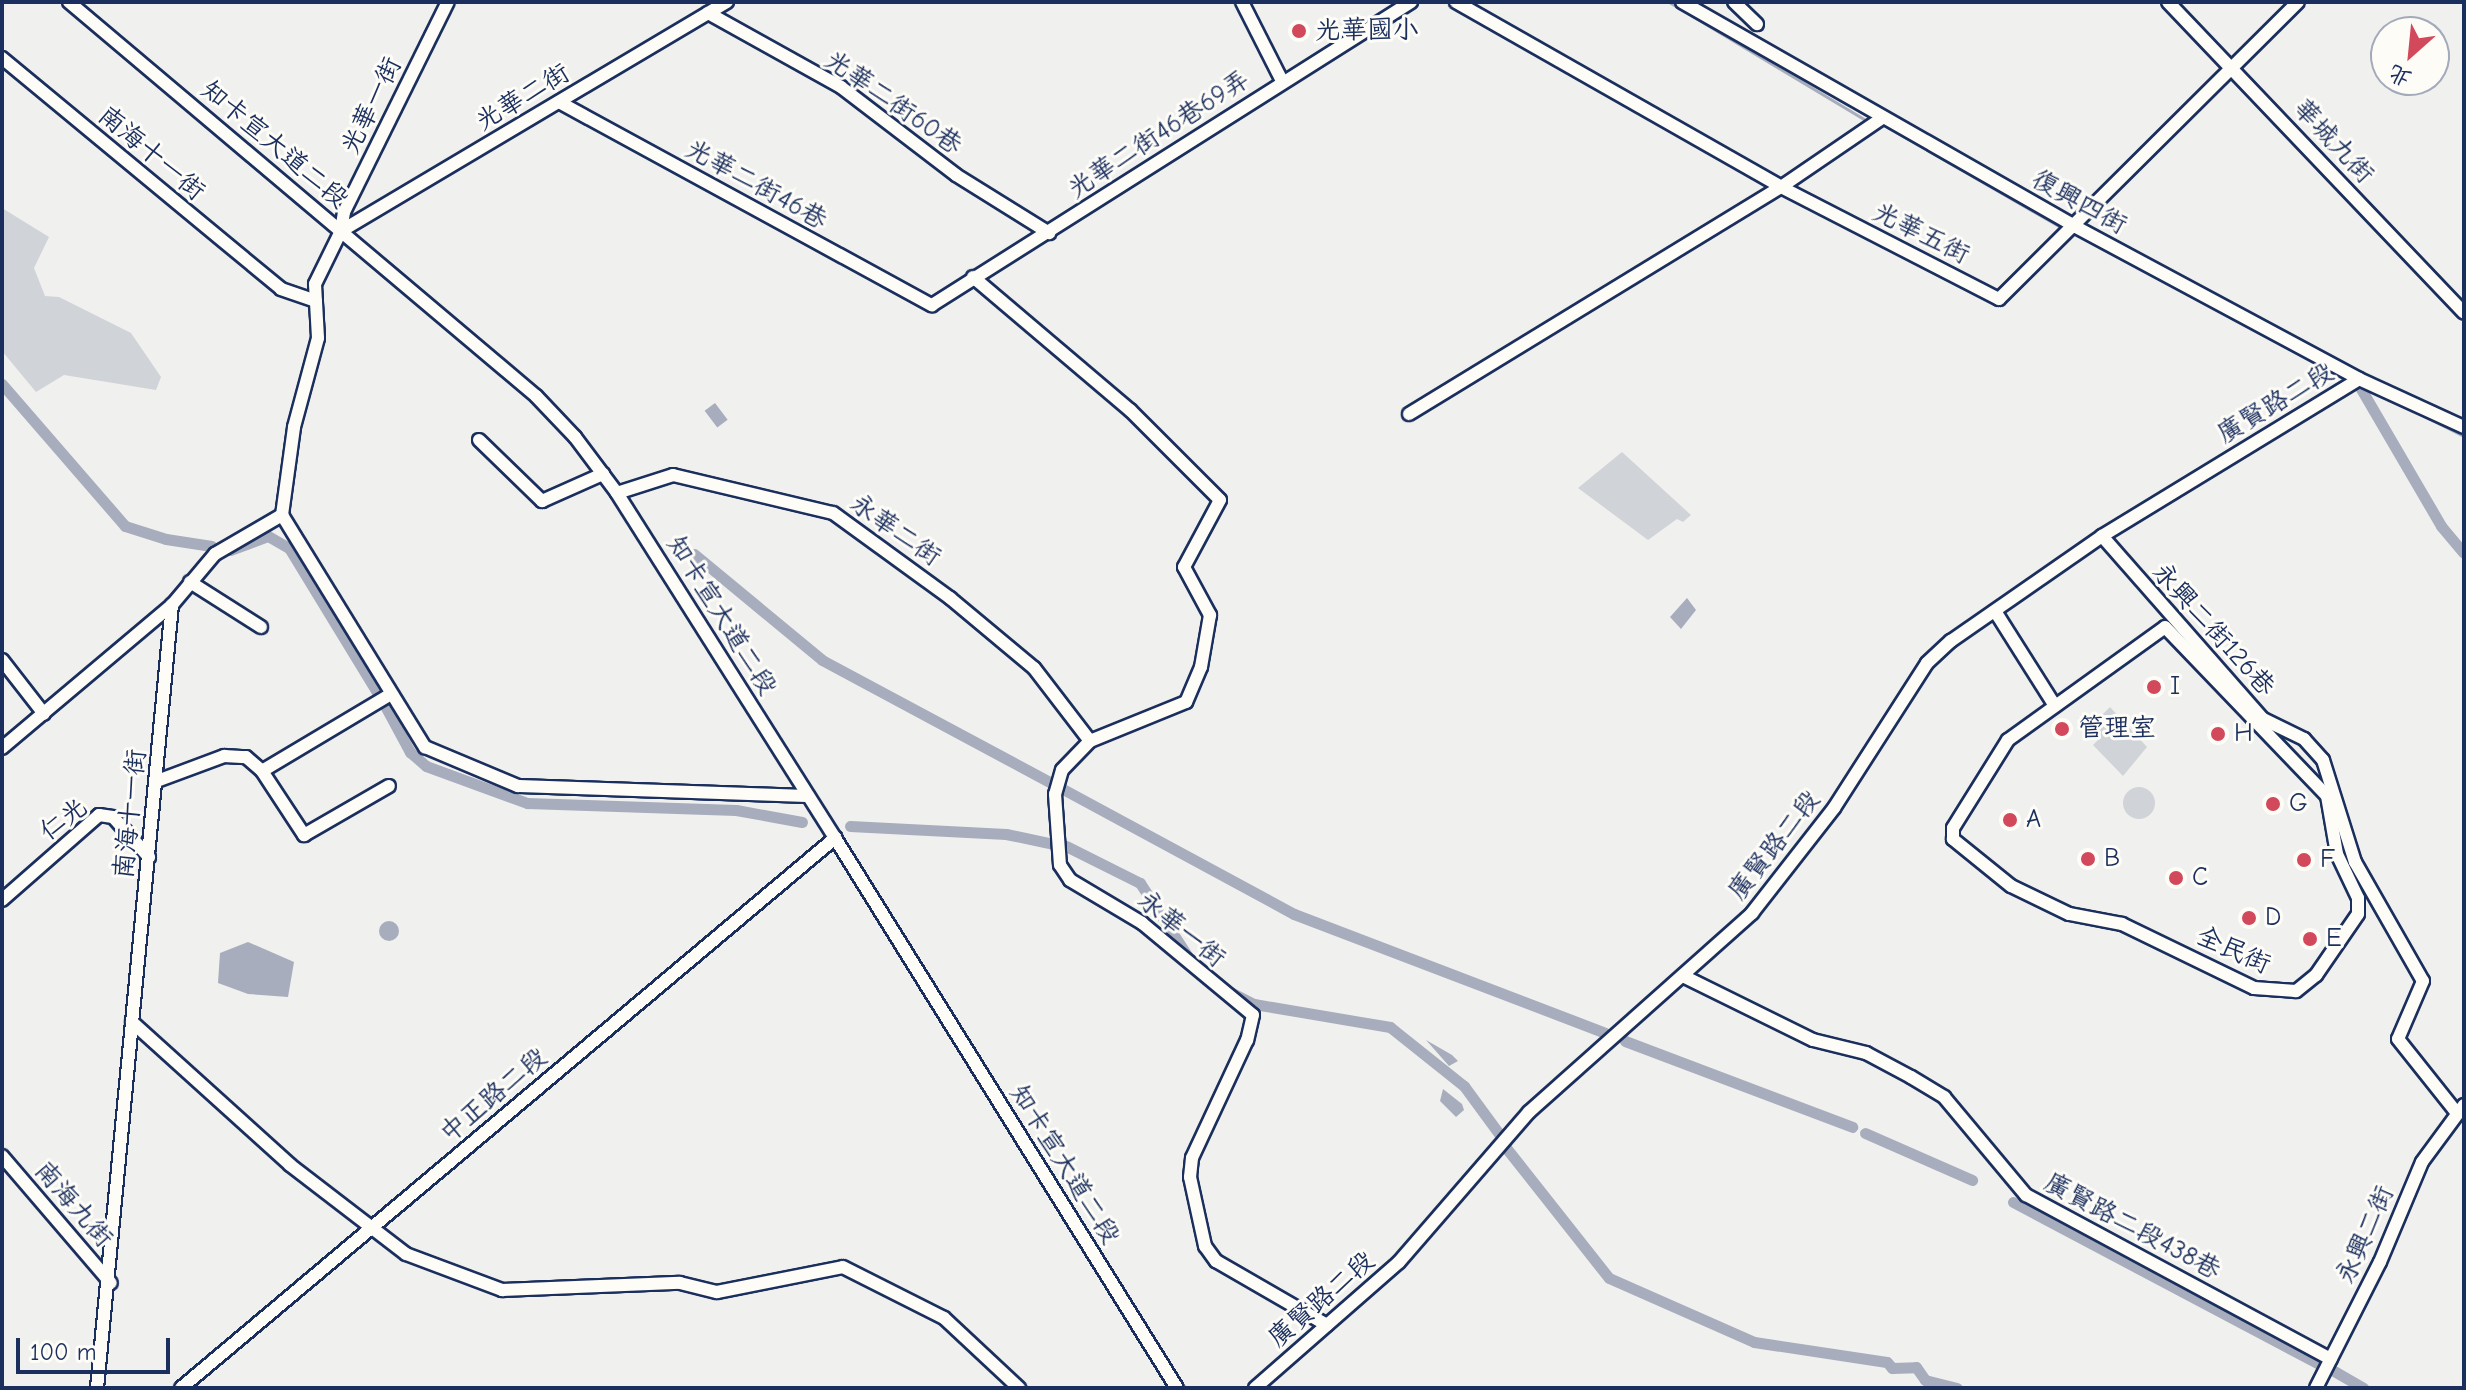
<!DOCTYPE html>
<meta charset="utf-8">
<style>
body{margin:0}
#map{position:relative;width:2466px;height:1390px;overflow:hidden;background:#f0f0ee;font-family:"Comic Neue","LXGW WenKai TC",sans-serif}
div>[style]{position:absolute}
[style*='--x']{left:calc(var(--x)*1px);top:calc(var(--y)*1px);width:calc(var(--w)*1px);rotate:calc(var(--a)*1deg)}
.green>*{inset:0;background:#d0d3d8}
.round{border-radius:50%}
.water>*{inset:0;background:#a7adbd;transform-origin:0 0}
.stream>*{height:3px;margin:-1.5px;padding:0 1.5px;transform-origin:1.5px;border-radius:1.5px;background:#a7adbd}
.canal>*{height:11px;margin:-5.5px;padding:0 5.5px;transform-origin:5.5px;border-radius:5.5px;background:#a7adbd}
.roads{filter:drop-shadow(2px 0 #1b2f5e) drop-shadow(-2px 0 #1b2f5e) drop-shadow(0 2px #1b2f5e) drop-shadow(0 -2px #1b2f5e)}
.minor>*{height:12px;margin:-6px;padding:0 6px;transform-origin:6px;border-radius:6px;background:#fdfcf7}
.dots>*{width:22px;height:22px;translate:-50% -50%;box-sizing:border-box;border:4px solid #fdfcf7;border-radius:50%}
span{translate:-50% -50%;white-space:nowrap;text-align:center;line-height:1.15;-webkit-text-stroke:6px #fdfcf7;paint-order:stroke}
.poi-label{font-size:26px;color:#1b2f5e}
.left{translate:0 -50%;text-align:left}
.street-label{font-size:26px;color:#1b2f5e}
.frame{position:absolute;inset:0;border:4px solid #1b2f5e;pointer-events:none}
.north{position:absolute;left:2370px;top:16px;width:80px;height:80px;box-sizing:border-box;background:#fdfcf7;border:2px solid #a3aaba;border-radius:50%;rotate:207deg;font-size:22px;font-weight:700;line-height:32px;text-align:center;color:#1b2f5e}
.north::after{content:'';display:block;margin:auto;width:28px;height:36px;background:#d1495b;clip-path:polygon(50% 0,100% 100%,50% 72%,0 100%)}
.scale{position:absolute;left:16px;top:1338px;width:154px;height:36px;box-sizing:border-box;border:4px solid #1b2f5e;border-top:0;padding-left:10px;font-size:24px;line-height:28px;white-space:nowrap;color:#1b2f5e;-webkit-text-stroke:6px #fdfcf7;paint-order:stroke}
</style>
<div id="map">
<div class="green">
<i style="clip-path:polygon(2px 208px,49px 237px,34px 268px,45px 296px,59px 297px,131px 333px,161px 377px,156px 390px,64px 375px,36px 392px,2px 351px)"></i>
<i style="clip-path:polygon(1622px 452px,1691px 515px,1683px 522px,1677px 519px,1648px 540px,1578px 488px)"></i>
<i style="clip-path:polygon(2110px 707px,2147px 747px,2123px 776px,2093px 745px,2100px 738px,2090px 727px)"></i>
<i class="round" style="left:2123px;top:787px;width:32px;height:32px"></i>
</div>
<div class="water">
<i style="left:715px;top:403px;width:21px;height:13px;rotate:53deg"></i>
<i style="clip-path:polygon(1687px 598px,1696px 610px,1681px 629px,1670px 617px)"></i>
<i class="round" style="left:379px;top:921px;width:20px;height:20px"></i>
<i style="clip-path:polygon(248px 942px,294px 962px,288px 997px,248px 994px,218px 983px,220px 953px)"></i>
<i style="clip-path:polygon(1426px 1040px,1452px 1055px,1458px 1061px,1449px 1066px)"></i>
<i style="clip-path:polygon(1443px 1089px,1462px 1104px,1464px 1110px,1456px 1117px,1440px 1101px)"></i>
</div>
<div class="stream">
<i style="--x:1669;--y:2;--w:233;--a:31"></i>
<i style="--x:1882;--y:124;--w:208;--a:30"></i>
<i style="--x:2078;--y:235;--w:21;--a:28"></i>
<i style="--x:2410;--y:409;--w:60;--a:26.6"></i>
</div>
<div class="canal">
<i style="--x:2357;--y:382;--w:167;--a:59.7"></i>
<i style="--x:2441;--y:526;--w:35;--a:50"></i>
<i style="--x:2;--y:384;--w:188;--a:49.1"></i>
<i style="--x:125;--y:526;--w:43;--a:17.6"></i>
<i style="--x:166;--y:539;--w:46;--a:8.8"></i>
<i style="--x:230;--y:550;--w:40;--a:-20.2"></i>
<i style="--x:268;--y:536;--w:24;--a:30"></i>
<i style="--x:289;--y:548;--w:175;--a:58.6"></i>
<i style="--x:694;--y:554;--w:166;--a:39.6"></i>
<i style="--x:822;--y:660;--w:259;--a:28.2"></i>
<i style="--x:384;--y:704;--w:55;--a:61.6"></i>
<i style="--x:410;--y:752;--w:21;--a:41"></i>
<i style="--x:426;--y:766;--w:108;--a:20.1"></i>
<i style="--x:527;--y:803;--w:209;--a:1.9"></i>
<i style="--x:736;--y:810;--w:67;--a:10.3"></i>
<i style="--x:1061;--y:788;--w:265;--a:28.4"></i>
<i style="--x:1294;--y:914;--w:333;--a:20.9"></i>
<i style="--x:850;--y:826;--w:156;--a:2.9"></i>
<i style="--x:1006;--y:834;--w:49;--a:11.8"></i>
<i style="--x:1066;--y:846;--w:83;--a:26.6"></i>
<i style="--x:1140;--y:883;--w:88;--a:57"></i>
<i style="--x:1228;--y:991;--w:29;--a:27"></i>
<i style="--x:1254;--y:1004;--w:138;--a:9.6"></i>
<i style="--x:1390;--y:1027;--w:95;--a:38.6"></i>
<i style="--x:1464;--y:1086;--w:61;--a:53.7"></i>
<i style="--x:1625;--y:1041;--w:243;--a:20.7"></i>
<i style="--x:1865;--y:1133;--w:117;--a:23.7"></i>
<i style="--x:1507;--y:1149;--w:164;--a:51.7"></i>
<i style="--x:1609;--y:1278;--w:158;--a:23.8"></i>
<i style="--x:1754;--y:1342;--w:134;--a:8.6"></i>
<i style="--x:1887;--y:1362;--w:8;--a:50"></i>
<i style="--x:1892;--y:1368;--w:24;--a:-2"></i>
<i style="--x:1916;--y:1367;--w:16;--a:55"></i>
<i style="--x:1925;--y:1380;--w:33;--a:14"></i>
<i style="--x:2013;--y:1202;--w:351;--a:27.9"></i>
<i style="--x:2334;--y:1371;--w:34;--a:30"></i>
</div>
<div class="roads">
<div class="minor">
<i style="--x:69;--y:2;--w:611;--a:40.15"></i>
<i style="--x:536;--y:396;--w:57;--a:46.4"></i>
<i style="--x:575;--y:437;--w:70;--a:53.1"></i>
<i style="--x:617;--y:493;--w:408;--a:57.7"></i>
<i style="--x:835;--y:838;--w:648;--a:58.13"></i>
<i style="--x:1242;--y:2;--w:89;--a:63.1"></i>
<i style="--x:1456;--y:2;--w:374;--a:29.6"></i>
<i style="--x:1781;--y:187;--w:245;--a:27.2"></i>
<i style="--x:1999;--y:299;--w:421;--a:-44.8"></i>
<i style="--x:1682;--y:2;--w:454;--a:29.7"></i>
<i style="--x:2076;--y:227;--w:321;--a:28.2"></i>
<i style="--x:2359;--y:379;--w:115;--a:24.6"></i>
<i style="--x:1734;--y:2;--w:32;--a:44"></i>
<i style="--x:2168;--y:2;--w:429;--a:46.4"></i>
<i style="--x:708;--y:13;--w:152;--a:29.1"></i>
<i style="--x:841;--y:87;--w:145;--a:37.4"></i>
<i style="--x:956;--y:175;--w:110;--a:31.9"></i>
<i style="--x:2;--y:58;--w:362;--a:39.6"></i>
<i style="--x:281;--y:289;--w:37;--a:19"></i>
<i style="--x:559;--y:102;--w:425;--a:28.6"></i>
<i style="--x:932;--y:305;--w:567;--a:-32.32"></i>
<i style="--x:341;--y:231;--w:449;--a:-30.7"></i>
<i style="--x:973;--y:277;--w:206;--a:40.3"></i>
<i style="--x:1130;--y:410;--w:127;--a:45"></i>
<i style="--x:1220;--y:500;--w:76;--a:118.2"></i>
<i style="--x:1184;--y:567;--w:55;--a:61.6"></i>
<i style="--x:1210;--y:615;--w:53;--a:99.8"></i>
<i style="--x:1201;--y:667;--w:38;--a:113"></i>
<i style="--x:1186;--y:702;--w:104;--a:157.9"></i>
<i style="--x:1090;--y:741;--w:40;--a:134"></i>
<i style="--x:1062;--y:770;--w:25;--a:106"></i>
<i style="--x:1055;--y:794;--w:71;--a:86"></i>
<i style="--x:1060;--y:865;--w:18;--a:56"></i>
<i style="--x:1070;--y:880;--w:84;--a:30.8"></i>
<i style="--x:1142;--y:923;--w:144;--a:39.7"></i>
<i style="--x:1253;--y:1015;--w:26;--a:103"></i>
<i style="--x:1247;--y:1040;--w:130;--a:115"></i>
<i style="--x:1192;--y:1158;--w:19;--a:96"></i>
<i style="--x:1190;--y:1177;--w:71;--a:77.7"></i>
<i style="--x:1205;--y:1246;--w:19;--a:54"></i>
<i style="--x:1216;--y:1261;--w:128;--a:30"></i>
<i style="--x:1409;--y:414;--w:436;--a:-31.4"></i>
<i style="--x:1781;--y:187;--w:122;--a:-34.3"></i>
<i style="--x:479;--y:440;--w:88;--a:44.1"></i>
<i style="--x:542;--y:501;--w:67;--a:-23.9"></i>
<i style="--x:617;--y:493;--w:59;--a:-17.8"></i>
<i style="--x:673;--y:475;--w:164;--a:13.4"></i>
<i style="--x:833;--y:513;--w:145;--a:36"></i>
<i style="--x:950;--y:598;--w:109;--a:39.8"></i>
<i style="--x:1034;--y:668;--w:92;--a:52.5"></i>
<i style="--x:282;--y:515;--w:273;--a:58.4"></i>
<i style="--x:425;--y:747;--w:101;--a:22.8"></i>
<i style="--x:518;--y:786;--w:290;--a:2"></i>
<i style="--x:282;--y:515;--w:89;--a:-82.2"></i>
<i style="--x:294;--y:427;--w:92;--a:-74.9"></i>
<i style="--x:318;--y:338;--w:54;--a:-93.2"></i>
<i style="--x:315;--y:284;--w:59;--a:-63.9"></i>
<i style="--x:341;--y:231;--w:19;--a:-81"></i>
<i style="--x:344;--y:212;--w:234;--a:-63.7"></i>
<i style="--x:2102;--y:536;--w:244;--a:48.7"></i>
<i style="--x:2263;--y:719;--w:46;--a:26"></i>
<i style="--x:2304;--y:739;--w:28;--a:48"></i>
<i style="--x:2323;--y:760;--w:107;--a:72.6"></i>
<i style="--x:2355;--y:862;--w:137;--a:60.3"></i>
<i style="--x:2423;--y:981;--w:63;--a:113.3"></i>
<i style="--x:2398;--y:1039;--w:93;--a:51.5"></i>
<i style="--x:190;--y:582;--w:84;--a:32.4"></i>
<i style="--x:1995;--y:611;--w:112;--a:57.7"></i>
<i style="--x:2165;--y:627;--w:234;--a:46.2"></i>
<i style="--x:2327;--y:796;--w:59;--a:80.2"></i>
<i style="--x:2337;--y:854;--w:49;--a:64.5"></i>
<i style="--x:2358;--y:898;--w:16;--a:90"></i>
<i style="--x:2358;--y:914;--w:74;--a:124.5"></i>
<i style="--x:2316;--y:975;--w:26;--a:141"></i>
<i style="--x:2296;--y:991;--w:42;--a:-175.9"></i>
<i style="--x:2254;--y:988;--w:147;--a:-154.1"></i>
<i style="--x:2122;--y:924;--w:54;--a:-169.3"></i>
<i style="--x:2069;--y:914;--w:64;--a:-154.2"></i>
<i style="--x:2011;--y:886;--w:75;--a:-141"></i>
<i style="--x:1953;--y:839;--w:11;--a:-90"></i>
<i style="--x:1953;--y:828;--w:104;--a:-58"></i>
<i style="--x:2008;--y:740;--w:193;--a:-35.7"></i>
<i style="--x:2;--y:660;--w:68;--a:52.1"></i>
<i style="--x:2;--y:748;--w:222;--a:-40.1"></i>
<i style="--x:262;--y:771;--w:150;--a:-30.8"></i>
<i style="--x:157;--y:781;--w:72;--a:-20.5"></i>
<i style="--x:224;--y:756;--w:22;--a:3"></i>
<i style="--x:246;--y:757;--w:21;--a:41"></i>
<i style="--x:262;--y:771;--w:77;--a:56.7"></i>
<i style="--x:304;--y:835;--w:98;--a:-30"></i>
<i style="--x:2;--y:900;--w:129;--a:-41.2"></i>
<i style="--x:99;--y:815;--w:14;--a:8"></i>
<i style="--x:113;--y:817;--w:54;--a:48"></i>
<i style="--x:1683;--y:976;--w:145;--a:26.2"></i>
<i style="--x:1813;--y:1040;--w:55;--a:13.8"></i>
<i style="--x:1866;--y:1053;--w:51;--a:28.1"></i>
<i style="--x:1911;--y:1077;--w:39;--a:31"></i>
<i style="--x:1944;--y:1097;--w:128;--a:50.1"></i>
<i style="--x:2026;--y:1195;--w:346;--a:28.3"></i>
<i style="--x:132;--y:1022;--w:213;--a:42.1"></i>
<i style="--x:290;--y:1165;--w:146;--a:37.5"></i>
<i style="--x:406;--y:1254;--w:103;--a:20.6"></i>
<i style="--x:502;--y:1290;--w:178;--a:-2.3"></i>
<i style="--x:680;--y:1283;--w:38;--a:14"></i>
<i style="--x:717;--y:1292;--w:128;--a:-11.2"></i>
<i style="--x:843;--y:1267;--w:113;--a:26.8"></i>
<i style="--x:944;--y:1318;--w:103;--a:43"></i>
<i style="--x:2;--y:1156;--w:167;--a:49.4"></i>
<i style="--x:97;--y:1388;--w:787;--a:-84.53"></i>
<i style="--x:172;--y:605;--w:67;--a:-49.9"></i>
<i style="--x:215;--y:554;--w:78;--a:-30.2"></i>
<i style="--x:181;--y:1388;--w:855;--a:-40.06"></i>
<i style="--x:1255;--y:1388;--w:191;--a:-41.2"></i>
<i style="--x:1399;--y:1262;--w:198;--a:-49.1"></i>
<i style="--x:1529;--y:1112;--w:299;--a:-41.7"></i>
<i style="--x:1752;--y:913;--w:133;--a:-52"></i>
<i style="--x:1834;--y:808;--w:172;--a:-57.3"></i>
<i style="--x:1927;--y:663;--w:33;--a:-43"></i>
<i style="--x:1951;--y:641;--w:184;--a:-34.8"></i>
<i style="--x:2102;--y:536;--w:301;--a:-31.4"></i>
<i style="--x:2316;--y:1388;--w:141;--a:-63.1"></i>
<i style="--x:2380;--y:1262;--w:108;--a:-67.2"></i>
<i style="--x:2422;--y:1162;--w:71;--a:-53.6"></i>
</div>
</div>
<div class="dots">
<i style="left:1299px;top:31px;background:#d1495b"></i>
<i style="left:2154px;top:687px;background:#d1495b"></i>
<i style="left:2062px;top:729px;background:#d1495b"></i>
<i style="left:2218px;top:734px;background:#d1495b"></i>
<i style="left:2273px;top:804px;background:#d1495b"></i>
<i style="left:2010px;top:820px;background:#d1495b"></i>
<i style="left:2088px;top:859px;background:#d1495b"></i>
<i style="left:2304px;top:860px;background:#d1495b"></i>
<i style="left:2176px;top:878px;background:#d1495b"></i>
<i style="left:2249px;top:918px;background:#d1495b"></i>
<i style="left:2310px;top:939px;background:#d1495b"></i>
</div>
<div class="poi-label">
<span class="left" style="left:1315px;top:31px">光華國小</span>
<span class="left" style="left:2170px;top:687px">I</span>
<span class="left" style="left:2078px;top:729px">管理室</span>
<span class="left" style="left:2234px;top:734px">H</span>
<span class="left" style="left:2289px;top:804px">G</span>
<span class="left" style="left:2026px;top:820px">A</span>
<span class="left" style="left:2104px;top:859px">B</span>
<span class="left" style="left:2320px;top:860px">F</span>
<span class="left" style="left:2192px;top:878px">C</span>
<span class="left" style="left:2265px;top:918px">D</span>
<span class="left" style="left:2326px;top:939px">E</span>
</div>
<div class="street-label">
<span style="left:523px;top:98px;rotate:-31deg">光華二街</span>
<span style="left:893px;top:103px;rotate:35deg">光華二街60巷</span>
<span style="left:372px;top:106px;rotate:-64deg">光華一街</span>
<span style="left:1159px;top:135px;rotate:-33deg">光華二街46巷69弄</span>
<span style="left:2333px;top:142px;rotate:47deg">華城九街</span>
<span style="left:274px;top:145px;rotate:40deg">知卡宣大道二段</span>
<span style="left:151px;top:154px;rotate:40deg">南海十一街</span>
<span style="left:756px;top:185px;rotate:29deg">光華二街46巷</span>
<span style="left:2079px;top:203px;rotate:29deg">復興四街</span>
<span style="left:1921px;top:234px;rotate:27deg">光華五街</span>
<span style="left:2276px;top:404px;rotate:-31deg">廣賢路二段</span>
<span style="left:895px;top:531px;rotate:35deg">永華二街</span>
<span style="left:721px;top:616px;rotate:58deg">知卡宣大道二段</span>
<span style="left:2213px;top:630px;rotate:48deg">永興二街126巷</span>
<span style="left:131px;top:814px;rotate:-84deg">南海十一街</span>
<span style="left:64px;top:820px;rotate:-37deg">仁光</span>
<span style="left:1775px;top:846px;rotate:-52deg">廣賢路二段</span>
<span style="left:1181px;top:930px;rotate:39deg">永華一街</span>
<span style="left:2233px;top:951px;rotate:24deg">全民街</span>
<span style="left:494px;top:1096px;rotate:-40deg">中正路二段</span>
<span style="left:1064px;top:1165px;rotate:58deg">知卡宣大道二段</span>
<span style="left:73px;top:1205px;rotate:49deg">南海九街</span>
<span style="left:2132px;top:1227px;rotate:28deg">廣賢路二段438巷</span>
<span style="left:2366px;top:1235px;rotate:-66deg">永興二街</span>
<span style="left:1322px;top:1300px;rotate:-41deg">廣賢路二段</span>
</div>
<div class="frame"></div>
<div class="north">北</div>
<div class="scale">100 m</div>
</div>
